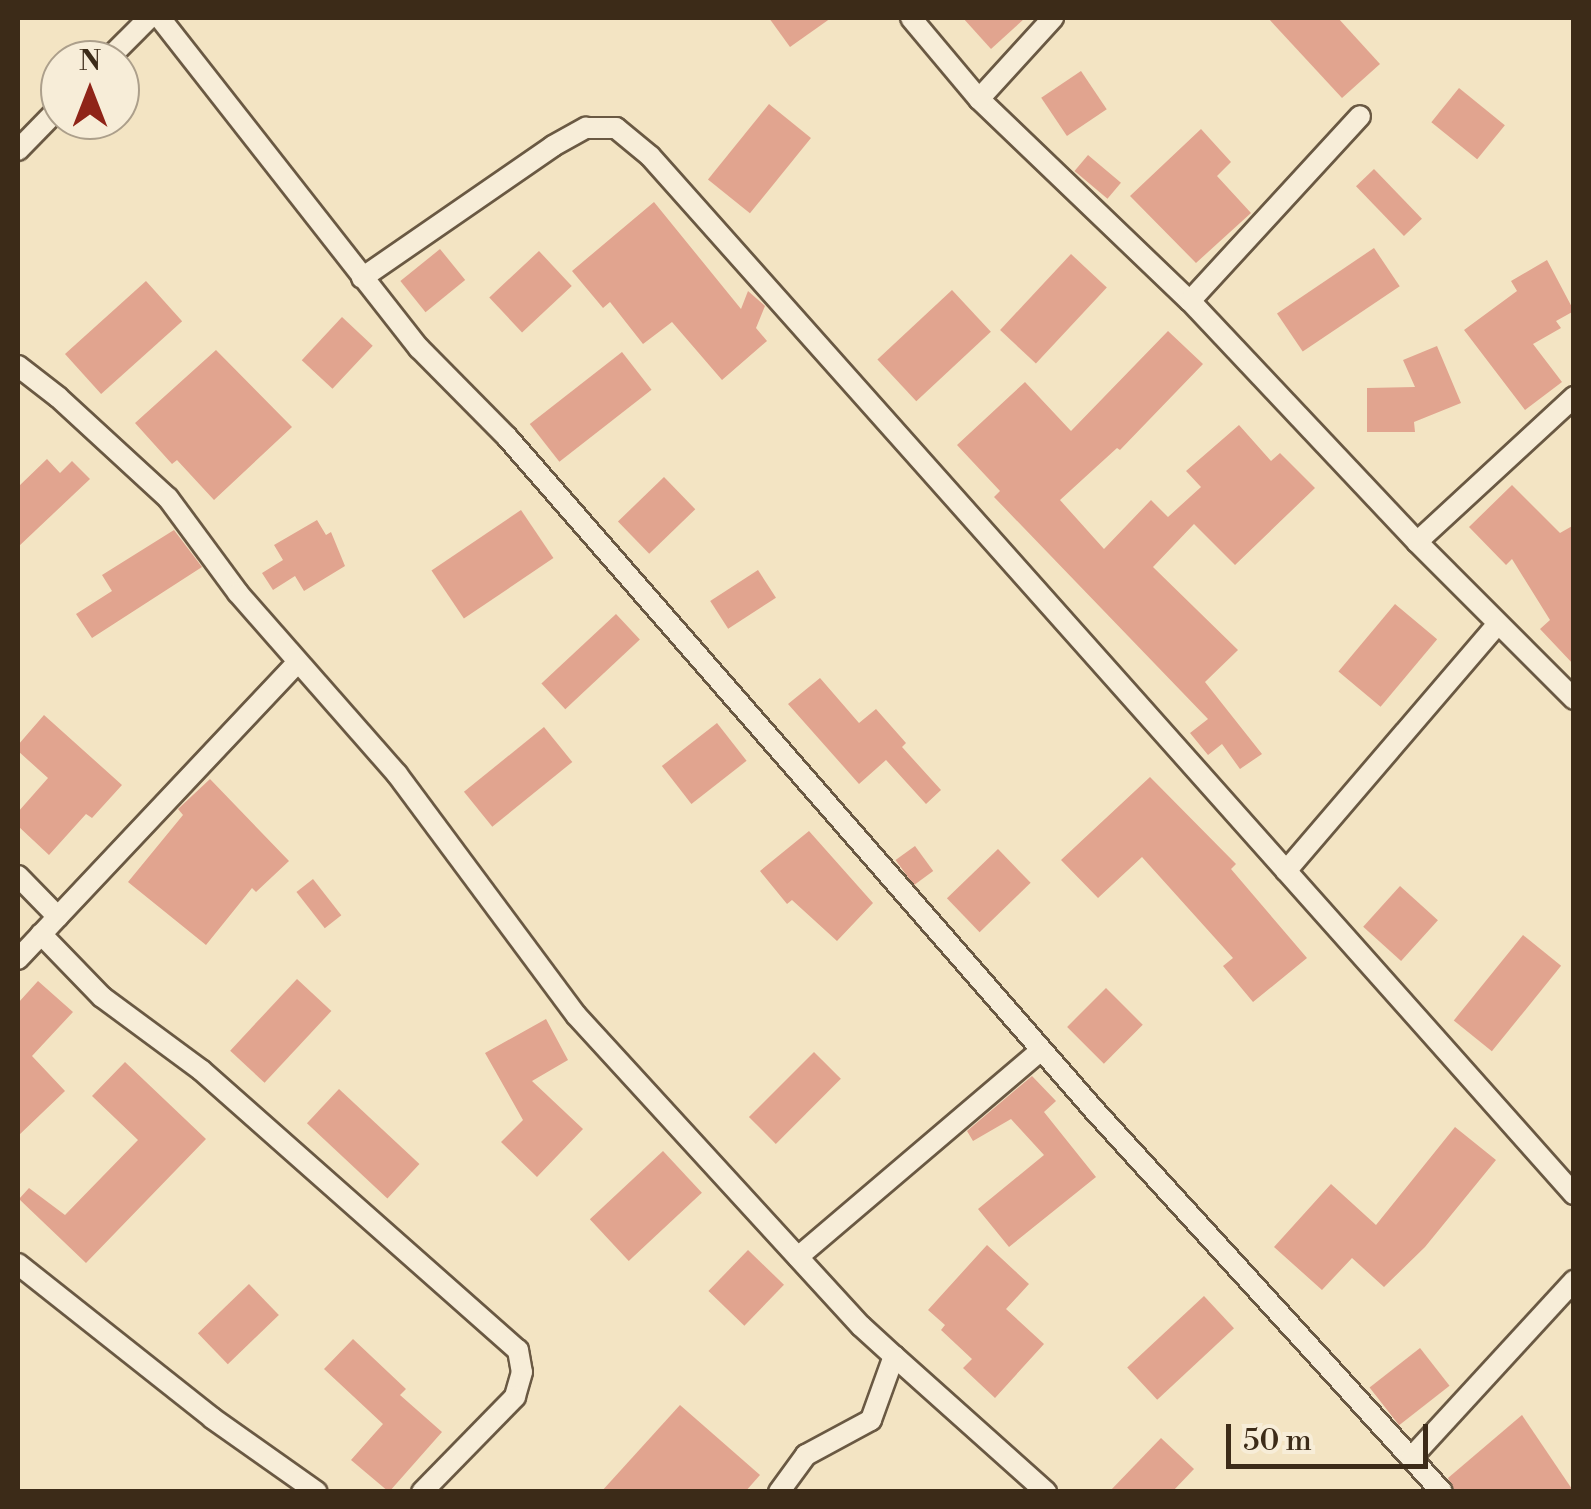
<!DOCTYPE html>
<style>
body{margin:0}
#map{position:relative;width:1591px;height:1509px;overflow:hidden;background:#f3e4c3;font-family:"Libre Bodoni",serif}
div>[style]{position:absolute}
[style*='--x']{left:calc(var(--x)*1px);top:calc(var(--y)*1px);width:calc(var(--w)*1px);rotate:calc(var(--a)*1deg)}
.building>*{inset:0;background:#e1a48f;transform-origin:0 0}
.roads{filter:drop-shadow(2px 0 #6a5943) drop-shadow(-2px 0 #6a5943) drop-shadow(0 2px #6a5943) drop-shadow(0 -2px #6a5943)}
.minor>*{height:20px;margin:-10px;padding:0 10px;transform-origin:10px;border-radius:10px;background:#f7edd8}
span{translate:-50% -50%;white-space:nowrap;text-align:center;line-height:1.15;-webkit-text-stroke:8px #f7edd8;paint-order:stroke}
.frame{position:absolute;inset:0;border:20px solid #3c2b18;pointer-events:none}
.north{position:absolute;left:40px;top:40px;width:100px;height:100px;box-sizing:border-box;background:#f7edd8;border:2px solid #ac9f8b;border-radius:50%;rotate:0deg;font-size:28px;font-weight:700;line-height:40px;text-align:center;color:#3c2b18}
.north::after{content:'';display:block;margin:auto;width:35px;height:45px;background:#8f2418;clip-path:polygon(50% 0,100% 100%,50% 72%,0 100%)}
.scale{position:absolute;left:1226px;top:1424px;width:202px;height:45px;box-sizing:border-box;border:5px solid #3c2b18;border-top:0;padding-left:12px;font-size:30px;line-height:35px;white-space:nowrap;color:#3c2b18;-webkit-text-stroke:8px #f7edd8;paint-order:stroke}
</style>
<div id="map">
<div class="building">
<i style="clip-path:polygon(769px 18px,831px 18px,790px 47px)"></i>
<i style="clip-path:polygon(963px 18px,1025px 18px,991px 49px)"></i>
<i style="clip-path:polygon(1268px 18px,1338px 18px,1380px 64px,1342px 98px)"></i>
<i style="left:1081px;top:71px;width:46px;height:48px;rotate:56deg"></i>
<i style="left:1459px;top:88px;width:59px;height:44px;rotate:39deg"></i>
<i style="left:769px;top:104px;width:54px;height:97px;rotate:39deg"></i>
<i style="clip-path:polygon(1201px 129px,1231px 162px,1217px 176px,1251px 213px,1196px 263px,1130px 196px)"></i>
<i style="left:1088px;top:155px;width:43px;height:21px;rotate:40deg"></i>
<i style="left:1374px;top:169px;width:69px;height:25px;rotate:46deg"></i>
<i style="clip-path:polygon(654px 202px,741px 309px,748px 291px,765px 306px,756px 328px,767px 341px,722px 380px,672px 322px,643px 344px,610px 302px,603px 308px,572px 271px)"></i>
<i style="left:1374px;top:248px;width:46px;height:117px;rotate:56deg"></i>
<i style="left:440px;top:249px;width:40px;height:51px;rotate:51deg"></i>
<i style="left:539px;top:251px;width:48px;height:68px;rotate:47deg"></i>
<i style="left:1071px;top:254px;width:49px;height:104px;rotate:43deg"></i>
<i style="clip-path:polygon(1547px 260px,1574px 311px,1556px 321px,1561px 328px,1533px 344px,1562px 382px,1525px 410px,1464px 330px,1517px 291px,1511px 281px)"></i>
<i style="left:146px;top:281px;width:54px;height:109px;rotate:48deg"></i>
<i style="left:952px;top:290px;width:57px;height:102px;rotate:47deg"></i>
<i style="left:342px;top:317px;width:42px;height:59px;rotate:43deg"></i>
<i style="clip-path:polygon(1168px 331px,1203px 364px,1120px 450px,1117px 448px,1060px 500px,1104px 549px,1151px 500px,1168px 517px,1201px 487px,1186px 471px,1239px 425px,1271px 461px,1280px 453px,1315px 488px,1235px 565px,1194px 524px,1153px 567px,1238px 650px,1205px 682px,1262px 754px,1240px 769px,1222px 744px,1208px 755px,1190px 733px,1208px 719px,994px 497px,1000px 491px,957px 445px,1025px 382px,1071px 431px)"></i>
<i style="clip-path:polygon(1437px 346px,1461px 403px,1414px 422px,1415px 432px,1367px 432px,1367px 388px,1415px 387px,1403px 360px)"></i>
<i style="clip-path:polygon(216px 350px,292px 427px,214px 500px,177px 460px,172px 464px,135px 423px)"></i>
<i style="left:622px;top:352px;width:48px;height:117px;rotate:52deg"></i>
<i style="clip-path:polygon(47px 459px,60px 473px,72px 461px,90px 479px,18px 547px,18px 487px)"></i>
<i style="left:664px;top:477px;width:45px;height:64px;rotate:46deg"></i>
<i style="clip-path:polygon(1512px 485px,1560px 533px,1574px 525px,1574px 665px,1540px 629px,1550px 620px,1512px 559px,1506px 565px,1469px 527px)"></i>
<i style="left:521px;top:510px;width:58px;height:108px;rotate:56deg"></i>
<i style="clip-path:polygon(317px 520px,326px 535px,331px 532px,345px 566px,304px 591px,295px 576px,273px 590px,262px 573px,283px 560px,274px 545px)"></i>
<i style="clip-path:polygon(174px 530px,202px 567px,92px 638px,76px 614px,112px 591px,102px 575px)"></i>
<i style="left:758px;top:570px;width:33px;height:57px;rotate:57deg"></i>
<i style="left:1395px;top:604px;width:55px;height:88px;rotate:40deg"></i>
<i style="left:616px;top:614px;width:35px;height:102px;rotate:47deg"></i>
<i style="clip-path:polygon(820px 678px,859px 723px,876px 709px,906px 743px,902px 747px,941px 790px,926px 804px,886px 760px,859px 784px,788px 704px)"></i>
<i style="clip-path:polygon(44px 715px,122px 785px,92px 818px,86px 814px,49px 855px,18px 826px,18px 812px,48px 778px,18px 751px,18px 745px)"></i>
<i style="left:717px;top:723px;width:48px;height:70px;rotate:52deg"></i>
<i style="left:544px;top:727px;width:45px;height:103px;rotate:51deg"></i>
<i style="clip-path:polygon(1150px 777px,1236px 864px,1231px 869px,1307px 958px,1253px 1002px,1223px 966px,1233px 958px,1142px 857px,1098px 898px,1061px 860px)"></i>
<i style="clip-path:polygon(210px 779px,289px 861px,256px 892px,252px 888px,206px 945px,128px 882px,183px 815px,178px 809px)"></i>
<i style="clip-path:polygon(809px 831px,873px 903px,837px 941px,792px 900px,787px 904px,760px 871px)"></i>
<i style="left:915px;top:846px;width:31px;height:24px;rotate:54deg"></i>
<i style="left:998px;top:849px;width:47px;height:71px;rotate:46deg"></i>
<i style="left:313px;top:879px;width:46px;height:21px;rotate:52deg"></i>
<i style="left:1400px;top:886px;width:51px;height:55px;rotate:42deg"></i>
<i style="left:1523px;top:935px;width:49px;height:110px;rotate:39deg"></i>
<i style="left:297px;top:979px;width:47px;height:98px;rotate:43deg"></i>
<i style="clip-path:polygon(38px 981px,73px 1012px,32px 1056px,65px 1091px,18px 1136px,18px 1003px)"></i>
<i style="left:1106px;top:988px;width:52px;height:55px;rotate:45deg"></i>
<i style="clip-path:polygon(546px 1019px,568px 1060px,532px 1081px,583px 1129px,537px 1177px,501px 1142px,523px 1120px,485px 1053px)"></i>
<i style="left:814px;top:1052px;width:38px;height:92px;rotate:45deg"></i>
<i style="clip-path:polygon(125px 1062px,206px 1139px,86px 1263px,19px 1199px,29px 1188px,65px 1215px,138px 1140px,92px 1096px)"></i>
<i style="clip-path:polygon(1032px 1076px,1056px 1101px,1044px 1112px,1096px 1177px,1009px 1247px,978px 1209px,1044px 1155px,1011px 1119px,973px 1141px,967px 1131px)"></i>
<i style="left:339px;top:1089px;width:110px;height:47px;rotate:43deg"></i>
<i style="clip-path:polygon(1455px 1127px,1496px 1160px,1425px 1247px,1384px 1287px,1352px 1258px,1322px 1290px,1274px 1247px,1331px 1184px,1376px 1225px)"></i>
<i style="left:663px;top:1151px;width:57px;height:100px;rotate:47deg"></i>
<i style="clip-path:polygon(987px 1245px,1029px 1284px,1006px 1309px,1044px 1344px,995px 1398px,963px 1368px,972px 1359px,941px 1330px,945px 1325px,928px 1310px)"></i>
<i style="left:748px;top:1250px;width:50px;height:57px;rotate:44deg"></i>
<i style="left:249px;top:1284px;width:43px;height:71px;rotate:46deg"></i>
<i style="left:1204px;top:1296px;width:44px;height:105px;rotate:47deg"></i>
<i style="clip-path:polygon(353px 1339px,406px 1389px,400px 1395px,442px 1432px,389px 1492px,351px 1460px,383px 1424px,324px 1369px)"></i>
<i style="left:1420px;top:1348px;width:48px;height:64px;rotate:52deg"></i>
<i style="clip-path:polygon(680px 1405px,760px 1475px,745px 1492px,601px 1492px)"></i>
<i style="clip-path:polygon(1522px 1415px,1574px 1492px,1455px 1492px,1448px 1478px)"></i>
<i style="clip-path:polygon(1161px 1438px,1194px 1469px,1172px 1492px,1109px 1492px)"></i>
</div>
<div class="roads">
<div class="minor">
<i style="--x:160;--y:18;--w:420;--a:51.9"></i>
<i style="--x:419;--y:348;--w:125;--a:45.3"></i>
<i style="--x:507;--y:437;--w:894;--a:48.9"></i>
<i style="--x:1095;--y:1111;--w:515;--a:47.67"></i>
<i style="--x:911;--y:18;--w:106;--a:50"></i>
<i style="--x:979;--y:99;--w:292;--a:43.8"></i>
<i style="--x:1190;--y:301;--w:331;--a:46.7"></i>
<i style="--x:1417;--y:542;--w:222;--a:45"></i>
<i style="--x:107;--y:60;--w:59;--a:-45"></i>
<i style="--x:979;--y:99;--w:110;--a:-47.6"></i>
<i style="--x:18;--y:150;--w:60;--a:-45.7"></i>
<i style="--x:362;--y:278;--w:232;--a:-34.6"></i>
<i style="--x:553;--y:146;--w:38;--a:-29"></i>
<i style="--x:586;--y:128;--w:30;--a:0"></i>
<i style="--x:616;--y:128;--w:44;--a:39.5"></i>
<i style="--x:650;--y:156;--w:1390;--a:48.33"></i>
<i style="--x:1190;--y:301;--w:251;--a:-47.4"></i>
<i style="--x:18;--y:366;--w:51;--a:37.8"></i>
<i style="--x:58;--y:397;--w:149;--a:42.6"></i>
<i style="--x:168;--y:498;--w:118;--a:53.6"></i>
<i style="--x:238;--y:593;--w:241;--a:48.7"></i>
<i style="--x:397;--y:774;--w:300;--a:53.4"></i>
<i style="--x:576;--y:1015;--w:422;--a:47.5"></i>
<i style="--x:861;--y:1326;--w:45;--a:42.3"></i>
<i style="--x:894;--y:1356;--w:68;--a:109.8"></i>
<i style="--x:871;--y:1420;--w:74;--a:151.7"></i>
<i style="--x:806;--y:1455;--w:46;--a:126.1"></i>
<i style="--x:1417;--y:542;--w:214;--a:-42.7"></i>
<i style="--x:1286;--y:871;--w:324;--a:-49.4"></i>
<i style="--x:18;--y:876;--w:57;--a:45.7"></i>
<i style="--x:41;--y:934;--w:88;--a:45.9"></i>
<i style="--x:102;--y:997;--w:123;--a:36.4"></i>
<i style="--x:201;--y:1070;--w:423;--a:41.5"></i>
<i style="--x:518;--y:1350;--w:22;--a:80"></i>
<i style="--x:522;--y:1372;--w:26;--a:106"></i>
<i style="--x:515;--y:1397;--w:133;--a:134.4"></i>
<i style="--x:18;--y:959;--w:407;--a:-46.7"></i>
<i style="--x:798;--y:1257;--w:319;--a:-40.4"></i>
<i style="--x:18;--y:1264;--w:248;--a:38.4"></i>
<i style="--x:212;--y:1418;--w:128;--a:35.2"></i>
<i style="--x:894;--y:1356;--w:204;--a:41.8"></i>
<i style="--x:1411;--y:1458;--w:241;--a:-47.4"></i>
</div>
</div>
<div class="frame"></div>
<div class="north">N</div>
<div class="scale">50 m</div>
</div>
